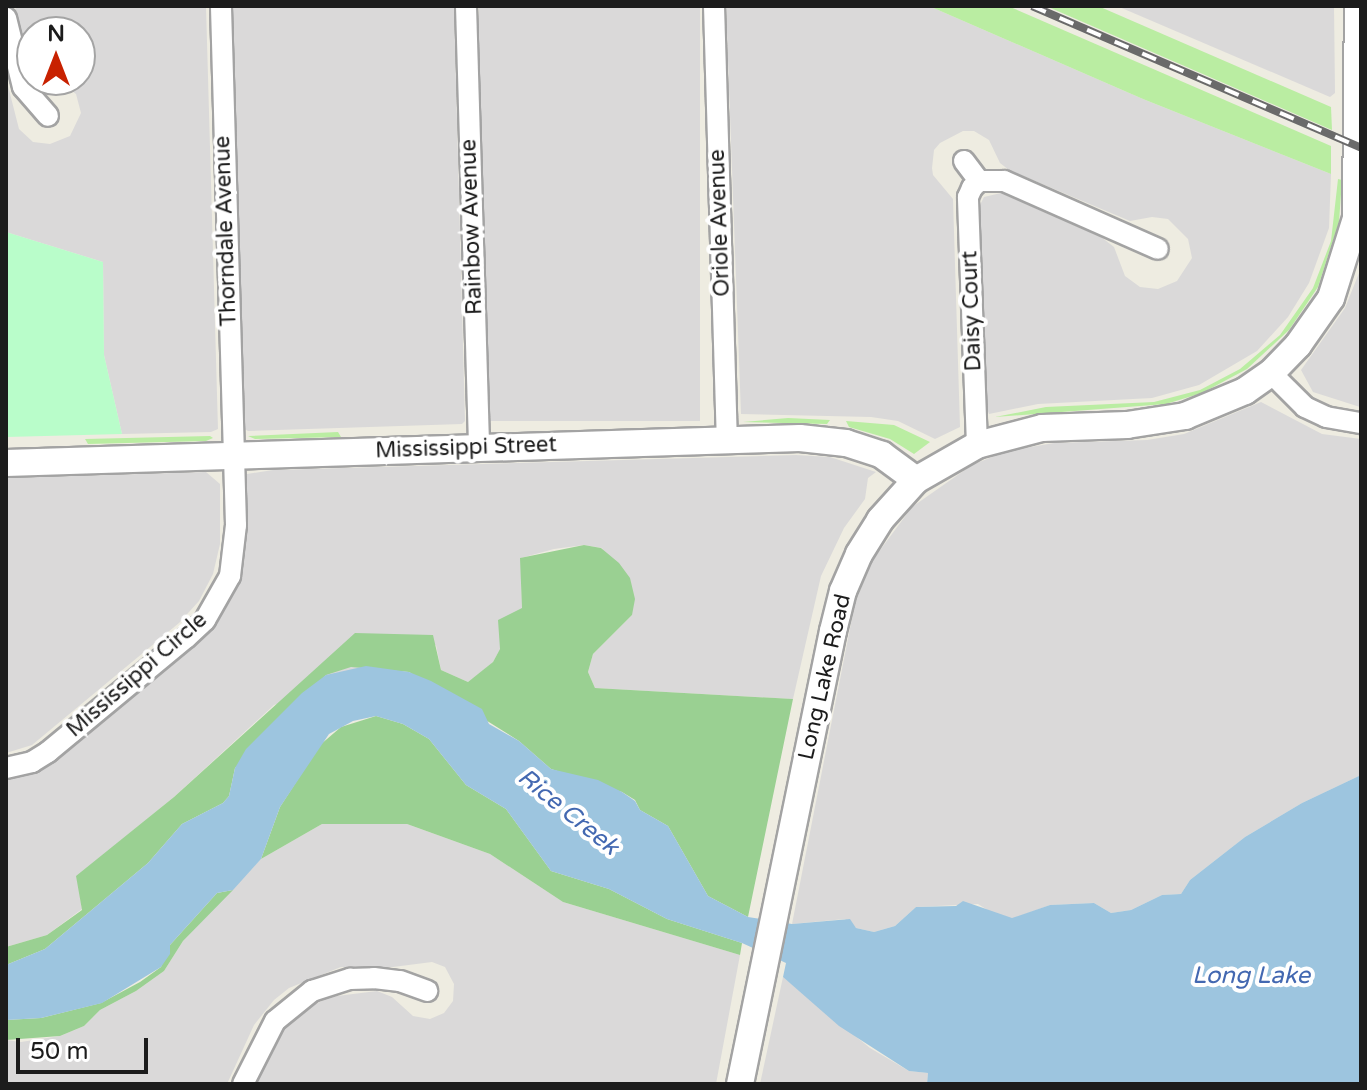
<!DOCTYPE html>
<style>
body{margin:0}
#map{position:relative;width:1367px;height:1090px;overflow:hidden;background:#eeece1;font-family:"Varela Round",sans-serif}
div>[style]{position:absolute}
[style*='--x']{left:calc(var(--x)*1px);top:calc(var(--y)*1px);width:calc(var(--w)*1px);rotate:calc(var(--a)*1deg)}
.residential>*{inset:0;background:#dad9d9;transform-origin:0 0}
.grass>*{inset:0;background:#baeda2}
.forest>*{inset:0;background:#9ad092}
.park>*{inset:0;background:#b9fdca}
.water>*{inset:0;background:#9dc5df}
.roads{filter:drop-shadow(2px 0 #a3a3a3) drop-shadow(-2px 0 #a3a3a3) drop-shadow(0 2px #a3a3a3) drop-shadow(0 -2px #a3a3a3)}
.minor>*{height:20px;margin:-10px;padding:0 10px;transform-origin:10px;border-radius:10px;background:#fff}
.tertiary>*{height:26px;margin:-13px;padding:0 13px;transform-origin:13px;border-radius:13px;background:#fff}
.rail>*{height:8px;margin-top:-4px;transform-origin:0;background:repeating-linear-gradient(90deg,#fff 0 15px,#6a6a6a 0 30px);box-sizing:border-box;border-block:2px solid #6a6a6a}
span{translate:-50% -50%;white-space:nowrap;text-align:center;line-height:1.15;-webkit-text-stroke:8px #fff;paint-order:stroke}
.street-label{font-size:22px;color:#1c1c1c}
.water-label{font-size:24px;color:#4368b1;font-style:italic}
.frame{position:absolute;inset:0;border:8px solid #1c1c1c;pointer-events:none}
.north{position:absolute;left:16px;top:16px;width:80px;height:80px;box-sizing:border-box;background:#fff;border:2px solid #a4a4a4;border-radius:50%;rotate:0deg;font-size:22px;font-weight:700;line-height:32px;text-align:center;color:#1c1c1c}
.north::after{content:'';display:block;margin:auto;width:28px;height:36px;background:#c82100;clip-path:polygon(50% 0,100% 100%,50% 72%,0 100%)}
.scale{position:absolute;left:16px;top:1038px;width:132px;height:36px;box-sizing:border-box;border:4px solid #1c1c1c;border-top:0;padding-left:10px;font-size:24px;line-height:28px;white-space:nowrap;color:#1c1c1c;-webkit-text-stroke:6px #fff;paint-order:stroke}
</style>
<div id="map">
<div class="residential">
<i style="clip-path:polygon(15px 6px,206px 6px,218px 429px,211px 432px,122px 434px,104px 355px,103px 262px,6px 232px,6px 78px,19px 129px,33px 142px,50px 144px,70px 136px,81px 113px,76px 94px,57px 80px,80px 80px,80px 32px,32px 32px,32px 74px)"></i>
<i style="clip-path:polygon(230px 6px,454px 6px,465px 421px,462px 424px,248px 431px,243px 428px)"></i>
<i style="left:479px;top:6px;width:221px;height:415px"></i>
<i style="clip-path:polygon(726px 6px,929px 6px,1143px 99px,1331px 174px,1329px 228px,1309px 283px,1288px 317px,1257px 351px,1199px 385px,1152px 398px,1038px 404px,989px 414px,985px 404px,980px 205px,984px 197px,1001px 193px,1101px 237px,1114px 247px,1125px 276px,1140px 287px,1158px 289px,1177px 281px,1192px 258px,1188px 239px,1168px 219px,1152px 217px,1130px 221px,1009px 170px,1000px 163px,989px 140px,974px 131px,963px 131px,940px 143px,934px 150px,932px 168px,933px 175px,953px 199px,960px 427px,935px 439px,898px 421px,871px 417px,741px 414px)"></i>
<i style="clip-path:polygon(1117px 6px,1334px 6px,1335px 93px,1330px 97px)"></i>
<i style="clip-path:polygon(1361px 268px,1361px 407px,1360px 407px,1313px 392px,1301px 370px,1345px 308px)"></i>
<i style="clip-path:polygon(1261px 402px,1322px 434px,1361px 439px,1361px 775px,1302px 803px,1245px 837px,1190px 880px,1181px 894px,1162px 895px,1131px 910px,1111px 913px,1094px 903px,1050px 905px,1012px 919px,994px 914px,978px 904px,916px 907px,895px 926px,874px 932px,856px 928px,845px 919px,792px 924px,855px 603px,872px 561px,912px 507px,972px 465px,1007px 451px,1054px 443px,1147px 440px,1184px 434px)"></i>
<i style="clip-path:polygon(796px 455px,830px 457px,876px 472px,868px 478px,865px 499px,844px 528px,821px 576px,793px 699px,595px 688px,588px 672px,593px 654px,632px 615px,602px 548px,584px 545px,554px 549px,521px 558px,522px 609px,493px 662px,480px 673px,468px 682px,441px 670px,436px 645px,274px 705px,174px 797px,77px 876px,82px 909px,47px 935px,6px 947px,6px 778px,33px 774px,52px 761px,211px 625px,235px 585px,243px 558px,244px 481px,247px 474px,273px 470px)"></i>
<i style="clip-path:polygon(206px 472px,220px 484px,220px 544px,213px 574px,199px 601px,179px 623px,32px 745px,6px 753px,6px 478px)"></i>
<i style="clip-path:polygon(322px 824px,407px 824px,490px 854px,563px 902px,740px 955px,716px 1084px,256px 1084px,283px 1030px,301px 1012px,329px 997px,377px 991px,392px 997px,413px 1016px,430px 1019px,444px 1013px,453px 1001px,454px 984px,445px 967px,432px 962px,393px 967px,341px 967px,289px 988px,274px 1000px,254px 1025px,227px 1084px,6px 1084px,6px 1040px,21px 1042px,60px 1036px,84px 1026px,100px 1010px,136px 991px,164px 971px,183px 941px,261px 859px)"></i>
<i style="clip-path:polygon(783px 977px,870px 1048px,909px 1071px,928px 1073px,927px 1084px,760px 1084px)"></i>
</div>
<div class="grass">
<i style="clip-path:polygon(929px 6px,1008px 6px,1331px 146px,1331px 174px,1143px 99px)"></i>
<i style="clip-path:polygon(1046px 6px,1098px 6px,1331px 107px,1332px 130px)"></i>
<i style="clip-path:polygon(1338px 179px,1342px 180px,1339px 222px,1318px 287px,1289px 330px,1247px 369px,1202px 393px,1166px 404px,995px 417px,1046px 407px,1154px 402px,1200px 390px,1240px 369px,1280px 335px,1313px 288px,1331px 241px)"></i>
<i style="clip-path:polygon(788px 418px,830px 420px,827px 424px,743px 422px)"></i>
<i style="clip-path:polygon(846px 421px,894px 425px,930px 442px,914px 454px,890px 439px,849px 427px)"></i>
<i style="clip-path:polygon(338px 432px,341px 437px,255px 439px,248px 436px)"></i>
<i style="clip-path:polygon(210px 436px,213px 438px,206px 441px,88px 444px,85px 439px)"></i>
</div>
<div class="forest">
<i style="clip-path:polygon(584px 545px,601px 548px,619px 563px,630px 578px,635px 599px,632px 615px,593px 654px,588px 672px,595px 688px,793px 699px,748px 917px,708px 896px,668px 826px,640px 810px,635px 800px,622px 792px,551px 769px,519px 741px,409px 672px,351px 667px,326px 675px,235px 768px,229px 796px,223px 803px,182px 824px,148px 863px,45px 949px,6px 965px,6px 947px,47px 935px,82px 910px,76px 876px,174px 797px,355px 633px,433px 635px,441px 670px,468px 682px,493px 662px,500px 649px,498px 620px,522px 608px,520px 558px)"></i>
<i style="clip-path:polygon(376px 716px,403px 724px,429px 739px,466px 785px,506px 809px,551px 871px,609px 889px,667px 919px,742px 943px,740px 955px,563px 902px,490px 854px,407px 824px,322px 824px,261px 859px,280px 807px,320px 745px,341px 727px)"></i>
<i style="clip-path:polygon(233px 890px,183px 941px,164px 971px,136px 991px,100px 1010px,84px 1026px,60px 1036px,6px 1040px,6px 1020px,41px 1018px,101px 1003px,140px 982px,161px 967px,170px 945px,217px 893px)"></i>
</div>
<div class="park">
<i style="clip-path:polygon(6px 232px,103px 262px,104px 355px,122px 434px,6px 437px)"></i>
</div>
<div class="water">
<i style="clip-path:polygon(366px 666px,409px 672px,431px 681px,482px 709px,489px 724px,519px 741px,551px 769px,598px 780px,622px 792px,635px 801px,640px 810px,668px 826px,708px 896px,748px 917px,792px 924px,850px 919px,856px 928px,874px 932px,895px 926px,916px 907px,956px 906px,963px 901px,1012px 918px,1050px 905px,1094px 903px,1111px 913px,1131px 910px,1162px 895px,1181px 894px,1190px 880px,1245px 837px,1302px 803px,1361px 775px,1361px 1084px,927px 1084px,928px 1073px,909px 1071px,839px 1026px,783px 977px,786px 963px,742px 943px,667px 919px,609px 889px,551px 871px,506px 809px,466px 785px,429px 739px,403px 724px,376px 716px,353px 721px,329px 734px,280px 807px,261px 859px,233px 890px,217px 893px,170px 945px,170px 954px,161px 967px,102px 1003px,41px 1018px,6px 1020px,6px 965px,45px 949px,148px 863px,182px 824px,223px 803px,229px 796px,235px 768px,246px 749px,302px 693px,326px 675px)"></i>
</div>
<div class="roads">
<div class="minor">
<i style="--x:466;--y:6;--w:442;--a:88.3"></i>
<i style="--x:714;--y:6;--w:434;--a:88.3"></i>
<i style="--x:6;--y:18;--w:71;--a:76.2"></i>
<i style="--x:23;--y:87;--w:38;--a:49"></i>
<i style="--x:964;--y:161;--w:25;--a:53"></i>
<i style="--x:1271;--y:373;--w:48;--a:45"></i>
<i style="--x:1305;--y:407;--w:23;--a:25"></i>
<i style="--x:1326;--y:417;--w:36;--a:10"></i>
<i style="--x:977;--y:445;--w:248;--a:-92.1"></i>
<i style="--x:968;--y:197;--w:10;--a:-66"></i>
<i style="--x:972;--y:188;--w:10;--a:-45"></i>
<i style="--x:979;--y:181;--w:25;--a:0"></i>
<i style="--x:1004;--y:181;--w:168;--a:23.8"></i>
<i style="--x:6;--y:768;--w:27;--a:-13"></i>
<i style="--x:32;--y:762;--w:19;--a:-32"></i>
<i style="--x:48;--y:752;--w:179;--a:-39.6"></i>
<i style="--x:186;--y:638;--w:26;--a:-43"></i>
<i style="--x:205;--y:620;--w:51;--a:-60.4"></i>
<i style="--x:230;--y:576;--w:51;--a:-83.3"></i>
<i style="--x:236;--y:525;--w:519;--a:-91.66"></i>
<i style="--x:243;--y:1084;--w:71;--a:-63.1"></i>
<i style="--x:275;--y:1021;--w:48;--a:-39"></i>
<i style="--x:312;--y:991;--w:40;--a:-18"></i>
<i style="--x:350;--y:979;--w:24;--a:-2"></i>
<i style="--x:374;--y:978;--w:26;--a:7"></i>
<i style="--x:400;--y:981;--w:29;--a:20"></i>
</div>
<div class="tertiary">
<i style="--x:6;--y:463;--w:794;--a:-1.8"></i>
<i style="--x:800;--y:438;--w:46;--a:6.2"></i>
<i style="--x:846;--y:443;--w:38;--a:18"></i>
<i style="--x:882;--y:455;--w:42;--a:36.3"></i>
<i style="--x:740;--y:1084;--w:462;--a:-78.4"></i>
<i style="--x:833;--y:631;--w:41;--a:-76"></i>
<i style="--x:843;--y:591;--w:40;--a:-66.6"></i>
<i style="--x:859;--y:554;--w:40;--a:-58"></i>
<i style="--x:880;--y:520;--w:54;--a:-48"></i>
<i style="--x:916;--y:480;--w:70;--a:-29.8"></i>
<i style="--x:977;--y:445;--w:67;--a:-14.7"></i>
<i style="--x:1042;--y:428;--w:85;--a:-2"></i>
<i style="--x:1127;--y:425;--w:59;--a:-8.8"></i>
<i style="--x:1185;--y:416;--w:65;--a:-22.6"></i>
<i style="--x:1245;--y:391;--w:32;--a:-35"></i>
<i style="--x:1271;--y:373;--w:39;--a:-46"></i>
<i style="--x:1298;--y:345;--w:57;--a:-54.9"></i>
<i style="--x:1331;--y:298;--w:84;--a:-72.6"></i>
<i style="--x:1356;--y:218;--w:212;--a:-89.5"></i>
</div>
</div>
<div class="rail">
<i style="--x:1032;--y:6;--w:358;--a:23.3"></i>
</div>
<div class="street-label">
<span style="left:720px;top:223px;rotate:-92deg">Oriole Avenue</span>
<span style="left:472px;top:227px;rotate:-92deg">Rainbow Avenue</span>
<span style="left:226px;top:231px;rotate:-92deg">Thorndale Avenue</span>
<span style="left:972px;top:311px;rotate:-92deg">Daisy Court</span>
<span style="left:466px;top:448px;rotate:-2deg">Mississippi Street</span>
<span style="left:137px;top:675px;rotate:-41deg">Mississippi Circle</span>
<span style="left:825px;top:677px;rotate:-77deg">Long Lake Road</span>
</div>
<div class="water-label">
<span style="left:568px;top:812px;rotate:39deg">Rice Creek</span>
<span style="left:1251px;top:976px">Long Lake</span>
</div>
<div class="frame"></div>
<div class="north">N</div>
<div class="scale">50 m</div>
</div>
